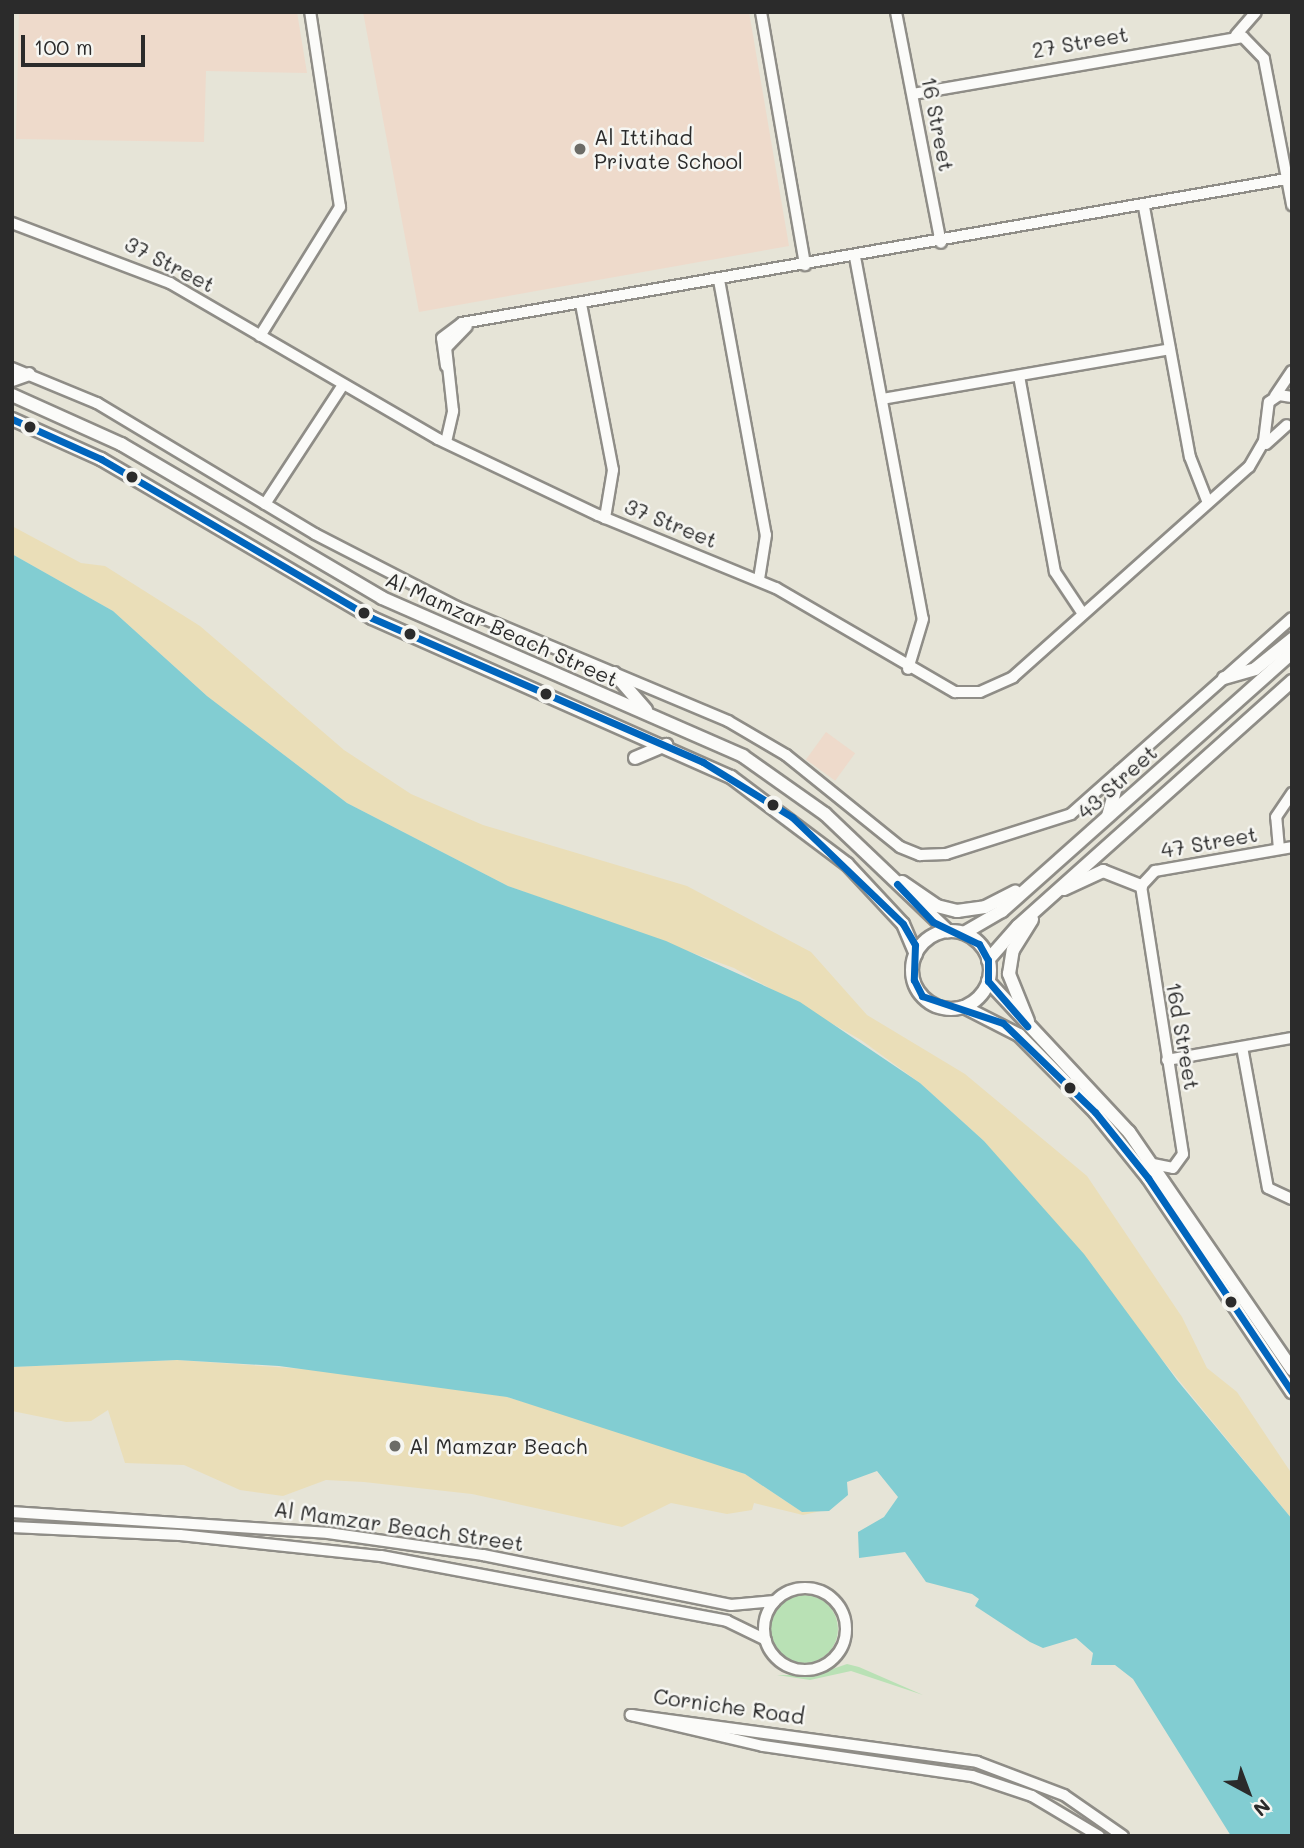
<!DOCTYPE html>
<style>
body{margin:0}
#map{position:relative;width:1304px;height:1848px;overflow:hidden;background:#e6e4d7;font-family:Mali,sans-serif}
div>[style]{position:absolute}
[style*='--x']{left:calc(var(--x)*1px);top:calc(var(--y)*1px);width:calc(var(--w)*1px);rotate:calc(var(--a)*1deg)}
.built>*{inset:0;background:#eedacb;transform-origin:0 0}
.green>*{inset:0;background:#b9e1b5}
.round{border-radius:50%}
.sand>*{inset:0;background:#eadeb8}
.water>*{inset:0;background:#82cdd2}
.roads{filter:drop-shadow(2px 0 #8f8d87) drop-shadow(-2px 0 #8f8d87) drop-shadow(0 2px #8f8d87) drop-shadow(0 -2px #8f8d87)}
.minor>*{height:10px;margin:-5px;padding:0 5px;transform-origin:5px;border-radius:5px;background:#fbfbf9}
.minor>.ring{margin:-5px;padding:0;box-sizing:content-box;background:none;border:10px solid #fbfbf9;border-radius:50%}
.major>*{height:12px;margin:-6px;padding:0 6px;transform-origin:6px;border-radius:6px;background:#fbfbf9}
.major>.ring{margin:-6px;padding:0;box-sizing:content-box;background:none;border:12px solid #fbfbf9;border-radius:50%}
.bus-1>*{height:7px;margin:-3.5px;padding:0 3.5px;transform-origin:3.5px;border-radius:3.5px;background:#0065bd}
.dots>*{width:19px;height:19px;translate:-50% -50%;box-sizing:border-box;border:4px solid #f6f6f2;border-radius:50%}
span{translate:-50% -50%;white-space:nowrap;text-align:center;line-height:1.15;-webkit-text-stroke:5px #f6f6f2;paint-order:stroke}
.street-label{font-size:21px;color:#2b2b2b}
.poi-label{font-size:21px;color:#2b2b2b}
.left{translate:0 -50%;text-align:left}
.frame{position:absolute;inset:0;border:14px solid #2b2b2b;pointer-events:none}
.north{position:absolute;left:1213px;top:1757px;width:70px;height:70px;-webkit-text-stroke:5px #f6f6f2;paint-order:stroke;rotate:139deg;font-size:19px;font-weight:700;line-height:28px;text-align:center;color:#2b2b2b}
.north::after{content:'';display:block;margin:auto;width:24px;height:32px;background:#2b2b2b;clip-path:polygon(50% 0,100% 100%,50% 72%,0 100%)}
.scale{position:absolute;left:21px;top:35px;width:124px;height:32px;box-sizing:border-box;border:4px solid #2b2b2b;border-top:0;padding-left:9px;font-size:21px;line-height:24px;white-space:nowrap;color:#2b2b2b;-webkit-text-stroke:5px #f6f6f2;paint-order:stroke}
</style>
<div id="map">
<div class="built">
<i style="clip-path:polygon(19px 12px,297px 12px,307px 73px,206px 71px,204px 142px,16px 139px)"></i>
<i style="clip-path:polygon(363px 12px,749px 12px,789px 246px,419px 312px)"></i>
<i style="left:826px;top:732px;width:36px;height:34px;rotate:36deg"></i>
</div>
<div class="green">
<i class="round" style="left:770px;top:1595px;width:68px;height:68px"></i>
<i style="clip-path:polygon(847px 1664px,859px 1667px,923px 1695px,851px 1671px,810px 1680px,777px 1675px,815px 1675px)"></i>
</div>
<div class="sand">
<i style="clip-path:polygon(12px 526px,81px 563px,105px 566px,200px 626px,344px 750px,411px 794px,483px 825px,687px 886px,811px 952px,867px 1015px,965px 1074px,1087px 1176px,1182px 1317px,1207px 1368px,1237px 1392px,1292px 1474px,1292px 1519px,984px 1141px,920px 1083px,861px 1040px,734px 968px,508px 886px,347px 803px,207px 696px,113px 611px,12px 554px)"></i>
<i style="clip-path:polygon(177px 1360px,346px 1372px,507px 1397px,697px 1455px,745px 1474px,802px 1512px,821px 1511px,803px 1515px,754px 1503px,752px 1510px,727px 1514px,671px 1503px,622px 1527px,472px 1494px,364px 1482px,326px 1480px,283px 1496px,240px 1490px,184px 1465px,125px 1463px,108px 1410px,91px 1421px,66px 1422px,12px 1411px,12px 1367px)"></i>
</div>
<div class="water">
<i style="clip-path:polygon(12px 554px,113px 611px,207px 696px,347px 803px,508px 886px,666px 941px,800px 1002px,920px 1083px,984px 1141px,1084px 1254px,1177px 1380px,1292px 1519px,1292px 1836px,1231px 1836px,1133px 1679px,1115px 1665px,1091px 1665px,1093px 1653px,1076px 1638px,1043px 1648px,1030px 1642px,975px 1606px,979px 1599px,972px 1594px,926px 1582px,905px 1552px,859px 1558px,858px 1532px,884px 1517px,898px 1497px,877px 1471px,847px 1482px,848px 1495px,829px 1511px,802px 1512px,745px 1474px,507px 1397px,279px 1366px,177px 1360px,12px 1367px)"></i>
</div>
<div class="roads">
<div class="minor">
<i style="--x:761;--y:12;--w:257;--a:80.1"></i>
<i style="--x:896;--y:12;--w:235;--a:79"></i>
<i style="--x:1236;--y:35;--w:30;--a:-49"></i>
<i style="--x:913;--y:94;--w:335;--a:-9.8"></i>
<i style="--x:1243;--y:37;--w:30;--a:46"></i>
<i style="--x:1264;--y:59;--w:149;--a:79.1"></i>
<i style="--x:1144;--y:207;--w:254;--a:79.6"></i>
<i style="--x:1190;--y:457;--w:49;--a:68.6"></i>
<i style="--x:12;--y:223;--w:169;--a:20.8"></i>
<i style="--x:170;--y:283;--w:310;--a:30.2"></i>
<i style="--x:438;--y:439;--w:177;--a:25.4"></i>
<i style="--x:598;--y:515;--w:192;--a:22.3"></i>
<i style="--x:776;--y:588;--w:207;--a:30.2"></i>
<i style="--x:955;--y:692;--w:25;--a:0"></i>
<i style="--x:980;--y:692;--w:36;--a:-24"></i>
<i style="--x:1013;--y:677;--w:316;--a:-41.7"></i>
<i style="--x:1249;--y:467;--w:30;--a:-60"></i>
<i style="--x:1264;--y:441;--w:39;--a:-83"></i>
<i style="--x:1269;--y:402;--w:12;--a:-35"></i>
<i style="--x:1279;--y:395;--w:13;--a:9"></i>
<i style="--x:855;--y:257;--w:368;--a:79.4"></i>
<i style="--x:923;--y:619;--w:52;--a:106.7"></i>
<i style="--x:719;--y:280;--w:259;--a:79.6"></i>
<i style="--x:766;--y:535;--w:45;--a:99"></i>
<i style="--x:581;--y:304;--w:169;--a:79.1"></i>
<i style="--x:613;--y:470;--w:49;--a:99.5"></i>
<i style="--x:260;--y:336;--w:152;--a:-58.2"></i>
<i style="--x:340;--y:207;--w:197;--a:-98.7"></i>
<i style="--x:446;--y:366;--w:28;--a:-98"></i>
<i style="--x:442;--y:338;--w:25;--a:-37"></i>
<i style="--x:462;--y:323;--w:836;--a:-9.91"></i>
<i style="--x:12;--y:368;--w:92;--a:22.4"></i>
<i style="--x:97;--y:403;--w:254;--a:31"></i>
<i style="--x:315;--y:534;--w:160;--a:27.2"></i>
<i style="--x:457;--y:607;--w:294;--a:22.8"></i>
<i style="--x:728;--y:721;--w:67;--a:30.4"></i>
<i style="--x:786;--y:755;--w:146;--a:38.9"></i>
<i style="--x:900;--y:847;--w:22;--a:22"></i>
<i style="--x:920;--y:855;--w:26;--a:-2"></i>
<i style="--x:946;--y:854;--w:131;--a:-17.7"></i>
<i style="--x:1071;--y:814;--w:295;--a:-41.6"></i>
<i style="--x:1019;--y:376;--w:199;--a:79.6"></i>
<i style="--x:1055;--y:572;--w:50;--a:56.3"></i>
<i style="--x:1275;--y:396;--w:30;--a:-56"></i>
<i style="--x:882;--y:399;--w:292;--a:-9.8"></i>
<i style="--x:446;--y:442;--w:32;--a:-77"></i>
<i style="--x:453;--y:411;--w:63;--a:-96.3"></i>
<i style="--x:446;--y:348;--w:30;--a:-46"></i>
<i style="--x:1266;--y:444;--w:28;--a:-42"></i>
<i style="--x:265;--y:504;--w:142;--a:-56.8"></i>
<i style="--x:1279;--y:849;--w:32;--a:-95"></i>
<i style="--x:1276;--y:817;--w:29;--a:-56"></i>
<i style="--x:1242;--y:1047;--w:143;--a:79.6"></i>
<i style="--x:1268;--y:1188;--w:26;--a:25"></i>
<i style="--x:1167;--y:1060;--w:127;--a:-10"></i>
<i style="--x:1153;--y:1164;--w:20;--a:11"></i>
<i style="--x:1173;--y:1168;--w:17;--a:-54"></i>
<i style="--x:1183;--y:1154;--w:271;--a:-98.9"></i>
<i style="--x:1141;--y:886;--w:21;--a:-47"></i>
<i style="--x:1155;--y:871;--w:139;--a:-9.9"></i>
<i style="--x:12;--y:1512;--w:317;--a:3.8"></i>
<i style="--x:328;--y:1533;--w:157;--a:8.1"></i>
<i style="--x:483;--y:1555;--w:253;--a:11.4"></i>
<i style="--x:731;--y:1605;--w:44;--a:-5.2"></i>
<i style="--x:12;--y:1527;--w:168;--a:2.7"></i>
<i style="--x:180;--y:1535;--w:202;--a:6"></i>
<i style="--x:381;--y:1556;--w:352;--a:10.6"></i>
<i style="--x:727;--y:1621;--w:43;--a:26"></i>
<i class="ring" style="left:764px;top:1588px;width:72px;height:72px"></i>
<i style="--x:1099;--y:1836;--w:78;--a:-149.2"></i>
<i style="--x:1032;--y:1796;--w:63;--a:-161.6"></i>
<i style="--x:972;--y:1776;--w:211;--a:-171.8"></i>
<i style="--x:763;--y:1746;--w:136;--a:-166.8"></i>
<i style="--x:631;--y:1715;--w:349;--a:7.7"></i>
<i style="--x:977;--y:1762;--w:93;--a:20.8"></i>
<i style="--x:1064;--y:1795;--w:72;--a:34.8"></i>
</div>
<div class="major">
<i style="--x:12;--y:380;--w:18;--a:-19"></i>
<i style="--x:12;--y:395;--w:120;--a:24.2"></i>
<i style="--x:121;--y:444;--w:303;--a:30.5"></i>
<i style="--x:382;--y:598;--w:394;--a:23.6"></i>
<i style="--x:743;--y:756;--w:100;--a:35.3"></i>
<i style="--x:825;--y:814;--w:170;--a:43.6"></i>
<i style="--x:12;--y:419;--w:98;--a:24.2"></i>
<i style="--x:101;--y:459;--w:314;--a:30.4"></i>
<i style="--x:372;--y:618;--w:393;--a:23.9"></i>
<i style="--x:731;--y:777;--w:145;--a:36.9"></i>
<i style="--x:847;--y:864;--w:82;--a:47"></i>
<i style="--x:903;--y:924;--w:33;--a:67"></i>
<i style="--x:614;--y:673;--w:49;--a:49.1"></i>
<i style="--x:1224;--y:678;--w:32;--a:-16"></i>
<i style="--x:1255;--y:669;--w:48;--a:-39"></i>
<i style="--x:635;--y:758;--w:34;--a:-23"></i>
<i style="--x:1108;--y:816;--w:46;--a:-74.7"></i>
<i style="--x:902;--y:882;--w:42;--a:34.4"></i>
<i style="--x:937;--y:906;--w:21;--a:14"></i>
<i style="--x:957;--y:911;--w:28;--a:-8"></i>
<i style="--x:985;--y:907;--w:34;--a:-27"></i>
<i style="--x:1064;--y:889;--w:43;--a:-24.8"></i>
<i style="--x:1103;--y:871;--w:41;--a:21.5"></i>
<i class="ring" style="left:912px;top:931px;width:66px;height:66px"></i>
<i style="--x:964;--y:933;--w:44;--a:-30.1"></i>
<i style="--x:1002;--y:911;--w:388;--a:-41.7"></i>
<i style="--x:988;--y:960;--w:45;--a:-48.6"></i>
<i style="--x:1018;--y:926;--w:368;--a:-41.8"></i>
<i style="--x:988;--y:981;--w:207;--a:47"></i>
<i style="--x:1129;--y:1132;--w:288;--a:55.5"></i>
<i style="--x:964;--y:1007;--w:62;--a:27"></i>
<i style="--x:1019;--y:1035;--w:108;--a:45.4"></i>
<i style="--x:1095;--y:1112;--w:85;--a:51.2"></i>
<i style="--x:1148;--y:1178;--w:258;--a:56.1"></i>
<i style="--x:1028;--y:1021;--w:51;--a:-112"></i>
<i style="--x:1009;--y:974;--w:24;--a:-81"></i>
<i style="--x:1013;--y:950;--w:36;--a:-58"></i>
</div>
</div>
<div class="bus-1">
<i style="--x:12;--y:419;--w:98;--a:24.2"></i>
<i style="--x:101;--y:459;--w:314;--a:30.4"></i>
<i style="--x:372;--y:618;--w:361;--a:23.5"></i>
<i style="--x:703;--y:762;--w:105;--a:31.7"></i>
<i style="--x:792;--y:817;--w:154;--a:43.9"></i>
<i style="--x:903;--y:924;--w:24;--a:60"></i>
<i style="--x:915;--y:945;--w:35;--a:92"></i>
<i style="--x:914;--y:980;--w:18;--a:63"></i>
<i style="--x:922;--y:996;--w:85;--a:18.4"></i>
<i style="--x:1003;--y:1023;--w:128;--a:44.1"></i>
<i style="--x:1095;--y:1112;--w:85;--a:51.2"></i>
<i style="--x:1148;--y:1178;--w:258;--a:56.1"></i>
<i style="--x:897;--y:884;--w:52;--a:46.5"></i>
<i style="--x:933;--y:922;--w:51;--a:25.6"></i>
<i style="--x:979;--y:944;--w:18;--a:61"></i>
<i style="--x:988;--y:960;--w:21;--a:90"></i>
<i style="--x:988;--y:981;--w:60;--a:49.1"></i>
</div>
<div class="dots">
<i style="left:580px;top:149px;background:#6c6c67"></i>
<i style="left:30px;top:427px;background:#2b2b2b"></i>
<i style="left:132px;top:477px;background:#2b2b2b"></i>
<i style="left:364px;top:613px;background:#2b2b2b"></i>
<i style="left:410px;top:634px;background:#2b2b2b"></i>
<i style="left:546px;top:694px;background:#2b2b2b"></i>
<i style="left:773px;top:805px;background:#2b2b2b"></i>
<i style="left:1070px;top:1088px;background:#2b2b2b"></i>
<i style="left:1231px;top:1302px;background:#2b2b2b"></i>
<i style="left:395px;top:1446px;background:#6c6c67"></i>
</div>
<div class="street-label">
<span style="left:1080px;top:42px;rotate:-10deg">27 Street</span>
<span style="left:938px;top:124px;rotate:79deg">16 Street</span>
<span style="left:170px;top:264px;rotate:27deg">37 Street</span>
<span style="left:671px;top:523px;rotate:22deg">37 Street</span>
<span style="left:502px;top:629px;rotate:24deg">Al Mamzar Beach Street</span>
<span style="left:1117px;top:782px;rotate:-42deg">43 Street</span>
<span style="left:1209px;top:842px;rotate:-10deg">47 Street</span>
<span style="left:1183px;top:1036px;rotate:80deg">16d Street</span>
<span style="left:399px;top:1526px;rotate:8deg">Al Mamzar Beach Street</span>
<span style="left:729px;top:1706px;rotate:8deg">Corniche Road</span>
</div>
<div class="poi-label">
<span class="left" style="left:594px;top:149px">Al Ittihad<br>Private School</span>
<span class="left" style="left:409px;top:1446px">Al Mamzar Beach</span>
</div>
<div class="frame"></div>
<div class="north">N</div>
<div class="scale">100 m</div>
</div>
